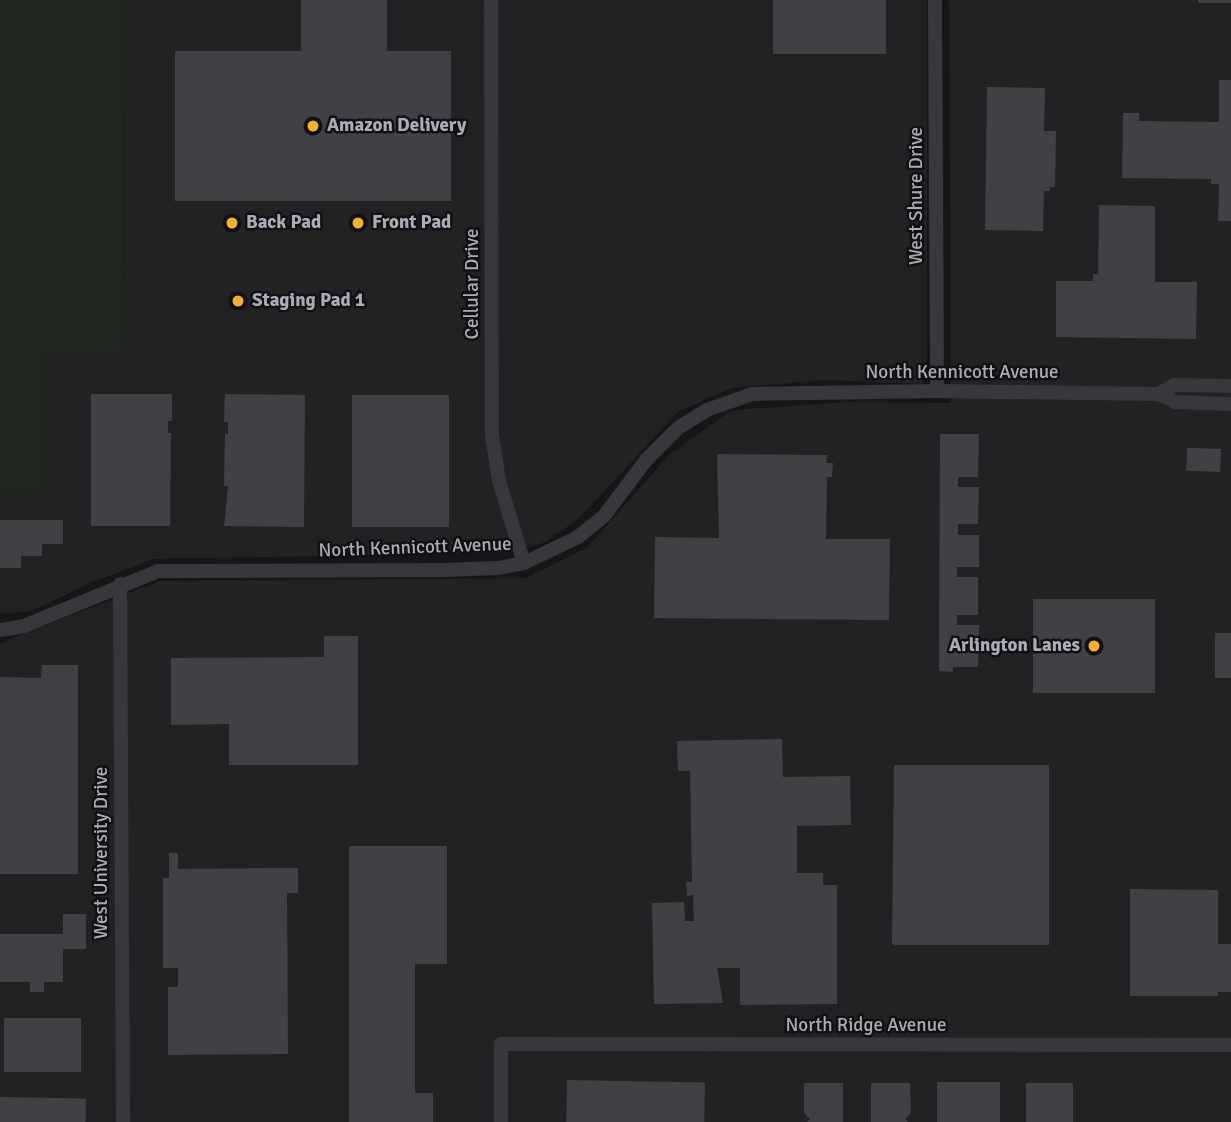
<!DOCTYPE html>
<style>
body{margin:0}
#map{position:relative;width:1231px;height:1122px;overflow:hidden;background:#161618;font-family:Signika,sans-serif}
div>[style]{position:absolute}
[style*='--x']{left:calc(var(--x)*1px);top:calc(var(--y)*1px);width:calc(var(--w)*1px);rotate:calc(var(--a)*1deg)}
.built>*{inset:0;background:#222225}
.green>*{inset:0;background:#1e261f}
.building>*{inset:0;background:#404145;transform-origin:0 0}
.minor>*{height:14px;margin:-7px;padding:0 7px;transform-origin:7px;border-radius:7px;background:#37383d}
.dots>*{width:19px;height:19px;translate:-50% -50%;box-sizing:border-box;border:4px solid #111113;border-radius:50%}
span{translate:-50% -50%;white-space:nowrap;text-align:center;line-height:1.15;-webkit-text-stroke:5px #111113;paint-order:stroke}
.poi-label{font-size:19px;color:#a8adb8;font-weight:700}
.left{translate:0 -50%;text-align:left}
.right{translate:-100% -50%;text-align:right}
.street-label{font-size:19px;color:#a8adb8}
</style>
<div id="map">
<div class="built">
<i style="clip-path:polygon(124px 0,927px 0,927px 358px,922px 384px,826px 380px,732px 388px,679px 411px,579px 518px,546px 542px,506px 553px,154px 559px,93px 582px,31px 611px,0 614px,0 496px,46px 495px,46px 354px,123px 350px)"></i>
<i style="clip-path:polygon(949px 0,1231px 0,1231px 1122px,0 1122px,0 643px,160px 581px,526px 578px,588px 547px,670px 454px,732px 410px,847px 402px,951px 403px)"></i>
</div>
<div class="green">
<i style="clip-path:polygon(0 0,124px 0,123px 351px,46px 354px,46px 495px,0 496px)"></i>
</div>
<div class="building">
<i style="clip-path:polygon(301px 0,387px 0,387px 51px,451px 51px,451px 201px,175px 201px,175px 51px,301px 51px)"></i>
<i style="left:773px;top:0;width:113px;height:54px"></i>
<i style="left:1198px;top:0;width:33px;height:3px"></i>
<i style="clip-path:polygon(1219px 80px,1231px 80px,1231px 221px,1218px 221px,1219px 184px,1211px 184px,1211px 179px,1122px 178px,1123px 113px,1139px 113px,1139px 121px,1219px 122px)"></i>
<i style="clip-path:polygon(987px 87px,1045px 88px,1044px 131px,1056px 131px,1055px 187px,1050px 187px,1050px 191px,1044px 191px,1043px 231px,985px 230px)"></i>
<i style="clip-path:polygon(1099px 205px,1155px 206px,1155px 282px,1197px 282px,1196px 339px,1056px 337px,1056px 281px,1093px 281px,1093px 274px,1098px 274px)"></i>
<i style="clip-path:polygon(91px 394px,172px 394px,172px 421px,168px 421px,168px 433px,171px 433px,170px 526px,91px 526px)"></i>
<i style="clip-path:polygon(225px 394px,305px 395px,304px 527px,224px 526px,228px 486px,224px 486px,225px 434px,228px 434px,228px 422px,224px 422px)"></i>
<i style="left:352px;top:395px;width:97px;height:132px"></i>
<i style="clip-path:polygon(940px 434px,979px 434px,978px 477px,958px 477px,958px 487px,979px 487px,978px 524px,958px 524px,958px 535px,979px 535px,979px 567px,957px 567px,957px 577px,978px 577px,978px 615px,957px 615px,957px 625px,979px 625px,978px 667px,953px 667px,953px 672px,939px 671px)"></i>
<i style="left:1221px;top:449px;width:23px;height:34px;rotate:92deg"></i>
<i style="clip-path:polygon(717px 454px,827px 455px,826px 463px,833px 463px,832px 477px,827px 477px,826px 539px,890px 539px,889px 620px,654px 618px,655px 537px,719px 538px)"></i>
<i style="clip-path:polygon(0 520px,63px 520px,63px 544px,42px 544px,42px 556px,21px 556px,21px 568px,0 568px)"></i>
<i style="left:1033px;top:599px;width:122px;height:94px"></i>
<i style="left:1231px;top:633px;width:45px;height:16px;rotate:90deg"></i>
<i style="clip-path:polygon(324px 636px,358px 636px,358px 765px,229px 765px,229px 724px,171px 725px,171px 658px,324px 657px)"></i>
<i style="clip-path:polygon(42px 665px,78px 665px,78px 874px,0 874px,0 677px,41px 678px)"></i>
<i style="clip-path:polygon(782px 739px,783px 777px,850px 776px,851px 825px,797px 826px,797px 873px,823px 873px,823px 885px,837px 885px,837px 1004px,740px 1005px,740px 968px,717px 968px,723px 1003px,654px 1004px,652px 903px,684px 902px,685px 921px,694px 921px,693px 895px,687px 896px,686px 882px,692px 882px,690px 771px,678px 771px,677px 741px)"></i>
<i style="clip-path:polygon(894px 765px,1049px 765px,1049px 945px,894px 945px,892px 943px)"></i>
<i style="clip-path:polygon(349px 846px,447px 846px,447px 964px,415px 964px,415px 1093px,433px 1093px,433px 1122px,349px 1122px)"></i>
<i style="clip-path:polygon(169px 853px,178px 853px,178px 869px,298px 868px,298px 893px,287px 893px,288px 1054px,168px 1055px,168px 987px,178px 987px,178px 968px,163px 968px,163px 878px,169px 878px)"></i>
<i style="clip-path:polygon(1130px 889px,1218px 890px,1218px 944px,1231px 944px,1231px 992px,1218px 992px,1218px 996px,1130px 996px)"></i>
<i style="clip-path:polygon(63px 914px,86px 914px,86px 949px,63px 949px,63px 982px,44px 982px,44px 992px,30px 992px,30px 982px,0 982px,0 934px,63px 934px)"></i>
<i style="left:4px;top:1018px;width:77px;height:54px"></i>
<i style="left:567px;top:1080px;width:138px;height:42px;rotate:1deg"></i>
<i style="left:937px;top:1082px;width:63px;height:40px"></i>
<i style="clip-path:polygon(804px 1083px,843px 1083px,843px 1122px,807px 1122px,810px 1119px,804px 1113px)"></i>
<i style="clip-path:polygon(871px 1083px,910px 1083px,911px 1113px,905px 1119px,908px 1122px,871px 1122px)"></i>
<i style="left:1026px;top:1083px;width:47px;height:39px"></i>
<i style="left:0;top:1097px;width:86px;height:25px;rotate:1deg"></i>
</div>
<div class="minor">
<i style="--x:491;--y:0;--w:435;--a:89.9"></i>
<i style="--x:492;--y:435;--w:47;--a:81.3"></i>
<i style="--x:499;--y:481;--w:86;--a:73"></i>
<i style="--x:935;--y:0;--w:391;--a:89.7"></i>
<i style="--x:1158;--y:394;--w:18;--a:-29"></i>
<i style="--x:1174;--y:385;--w:57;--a:1"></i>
<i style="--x:120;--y:584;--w:538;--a:89.68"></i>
<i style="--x:0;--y:630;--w:24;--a:-9"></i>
<i style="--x:24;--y:626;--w:145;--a:-22.3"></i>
<i style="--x:158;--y:571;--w:285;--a:-0.2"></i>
<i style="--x:443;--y:570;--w:55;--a:-2.1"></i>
<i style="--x:498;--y:568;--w:26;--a:-11"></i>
<i style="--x:524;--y:563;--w:60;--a:-25.7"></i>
<i style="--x:578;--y:537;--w:33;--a:-39"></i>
<i style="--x:604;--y:516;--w:70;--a:-53.1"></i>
<i style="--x:646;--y:460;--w:45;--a:-45"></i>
<i style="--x:678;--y:428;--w:34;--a:-32"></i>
<i style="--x:707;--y:410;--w:48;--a:-19.6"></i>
<i style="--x:752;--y:394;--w:185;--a:-0.9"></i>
<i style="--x:937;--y:391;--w:221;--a:0.8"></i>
<i style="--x:1158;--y:394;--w:19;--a:25"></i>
<i style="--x:1175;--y:402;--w:56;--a:2"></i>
<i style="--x:501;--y:1122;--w:78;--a:-90"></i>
<i style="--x:501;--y:1044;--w:730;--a:0.08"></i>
</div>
<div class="dots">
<i style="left:313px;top:126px;background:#f2b134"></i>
<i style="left:232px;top:223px;background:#f2b134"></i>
<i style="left:358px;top:223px;background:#f2b134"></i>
<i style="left:238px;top:301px;background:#f2b134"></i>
<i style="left:1094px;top:646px;background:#f2b134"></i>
</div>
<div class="poi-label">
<span class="left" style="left:327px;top:126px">Amazon Delivery</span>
<span class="left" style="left:246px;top:223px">Back Pad</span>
<span class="left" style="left:372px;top:223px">Front Pad</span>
<span class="left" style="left:252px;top:301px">Staging Pad 1</span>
<span class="right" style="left:1080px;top:646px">Arlington Lanes</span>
</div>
<div class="street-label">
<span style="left:917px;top:196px;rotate:-90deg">West Shure Drive</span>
<span style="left:473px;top:284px;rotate:-90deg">Cellular Drive</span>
<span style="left:962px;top:373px">North Kennicott Avenue</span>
<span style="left:415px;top:548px;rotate:-2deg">North Kennicott Avenue</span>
<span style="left:102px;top:853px;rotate:-90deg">West University Drive</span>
<span style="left:866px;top:1026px">North Ridge Avenue</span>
</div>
</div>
